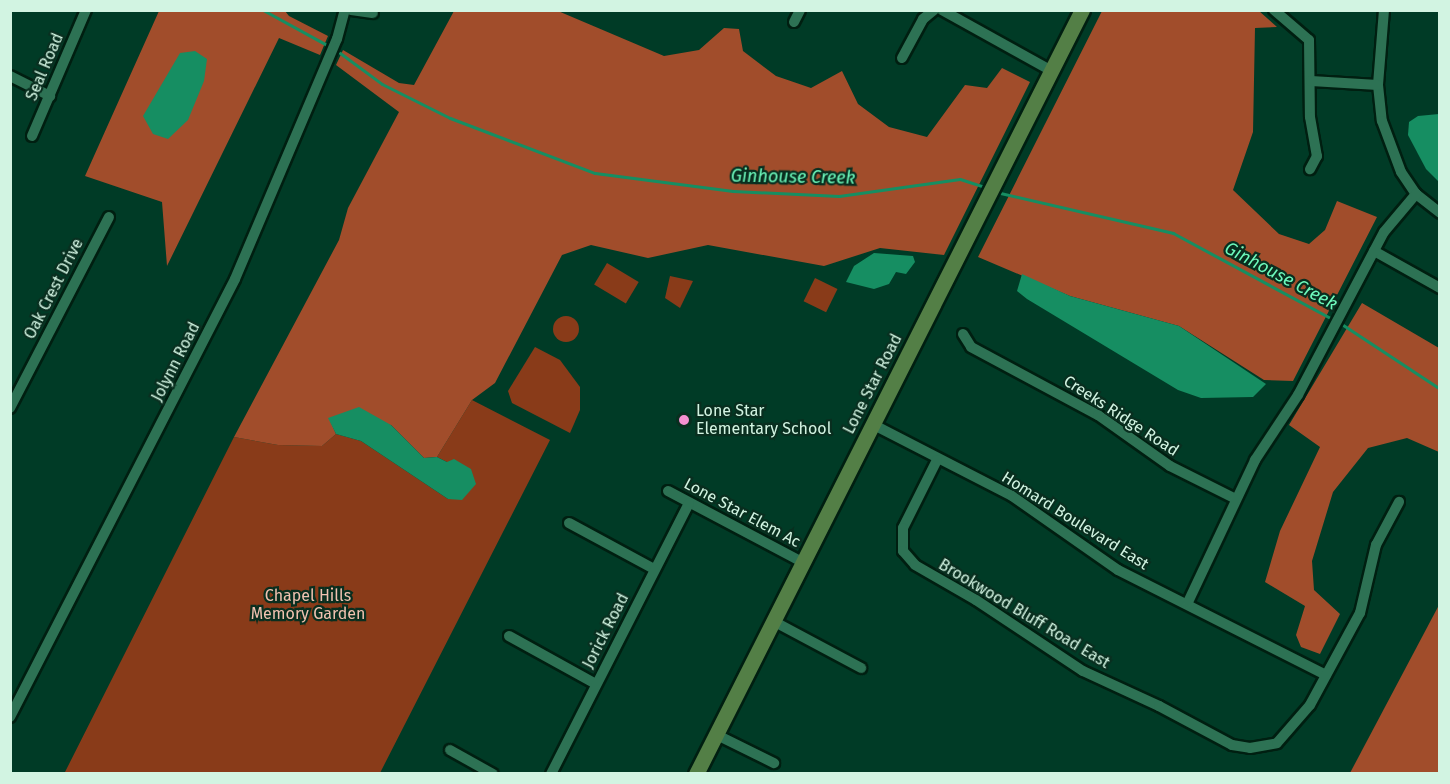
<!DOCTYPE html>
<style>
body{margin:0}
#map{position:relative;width:1450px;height:784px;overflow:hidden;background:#003b26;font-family:"Fira Sans",sans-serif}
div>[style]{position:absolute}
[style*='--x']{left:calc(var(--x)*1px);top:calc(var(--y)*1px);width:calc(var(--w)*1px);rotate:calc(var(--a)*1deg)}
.green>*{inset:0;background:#893b19;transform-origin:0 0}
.round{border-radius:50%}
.forest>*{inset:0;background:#a14d2b}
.water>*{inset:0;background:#168e62}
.stream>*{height:3px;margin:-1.5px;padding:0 1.5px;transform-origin:1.5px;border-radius:1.5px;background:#168e62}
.roads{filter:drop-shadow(2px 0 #001f11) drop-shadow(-2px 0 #001f11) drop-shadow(0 2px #001f11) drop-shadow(0 -2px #001f11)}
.street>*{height:10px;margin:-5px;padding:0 5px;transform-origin:5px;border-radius:5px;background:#2d7254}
.secondary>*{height:15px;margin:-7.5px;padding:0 7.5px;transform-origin:7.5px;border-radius:7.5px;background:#537f46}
.dots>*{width:16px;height:16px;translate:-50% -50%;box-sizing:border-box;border:3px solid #092e1f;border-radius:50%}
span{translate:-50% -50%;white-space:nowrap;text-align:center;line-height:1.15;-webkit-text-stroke:4.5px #092e1f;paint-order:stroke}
.street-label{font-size:16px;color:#d2f4e2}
.poi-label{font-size:16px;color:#d2f4e2}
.left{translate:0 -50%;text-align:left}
.park-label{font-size:16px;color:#f1c2b0}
.water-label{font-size:18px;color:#6df9bc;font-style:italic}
.frame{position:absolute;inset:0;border:12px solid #d2f4e2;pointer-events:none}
</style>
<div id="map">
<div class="green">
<i style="left:607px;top:263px;width:37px;height:25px;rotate:31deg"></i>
<i style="clip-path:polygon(670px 276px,693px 281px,680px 308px,665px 298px)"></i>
<i style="left:815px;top:278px;width:25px;height:26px;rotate:26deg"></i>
<i class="round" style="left:553px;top:316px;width:26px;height:26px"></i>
<i style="clip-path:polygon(535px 347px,560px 360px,580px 387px,580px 410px,570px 433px,512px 403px,508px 391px)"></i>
<i style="clip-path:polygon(472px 400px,550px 440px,380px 773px,64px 774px,234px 437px,278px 445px,322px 446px,336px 434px,361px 441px,448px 499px,447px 462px,437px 457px)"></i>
</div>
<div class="forest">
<i style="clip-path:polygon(159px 11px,285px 11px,289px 16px,328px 36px,320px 55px,279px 38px,167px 266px,162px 202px,85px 176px)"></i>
<i style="clip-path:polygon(454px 11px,558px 11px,664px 56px,699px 50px,724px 28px,739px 29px,743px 51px,776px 76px,811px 88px,842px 71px,858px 104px,889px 127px,927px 137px,965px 85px,987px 88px,1002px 68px,1030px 82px,944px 255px,880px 248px,824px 266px,708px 245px,648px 258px,591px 245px,562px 255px,495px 383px,472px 400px,437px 457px,424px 458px,391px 425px,329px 418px,336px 434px,322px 446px,278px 445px,234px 437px,339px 240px,348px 208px,399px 112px,336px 65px,343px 50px,399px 83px,414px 85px)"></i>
<i style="clip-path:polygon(1102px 11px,1259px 11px,1277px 27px,1255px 28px,1253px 132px,1233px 190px,1279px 234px,1309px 244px,1325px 230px,1337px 201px,1377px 217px,1293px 381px,1264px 380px,1179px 326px,1070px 296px,978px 257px)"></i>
<i style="clip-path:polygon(1362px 303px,1439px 348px,1439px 452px,1407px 438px,1368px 448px,1333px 492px,1312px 561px,1314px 590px,1340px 614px,1320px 654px,1301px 647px,1296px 635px,1305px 606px,1265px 582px,1280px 531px,1320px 447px,1289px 425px)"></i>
<i style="clip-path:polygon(1439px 605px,1439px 773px,1350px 773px)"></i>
</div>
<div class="water">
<i style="clip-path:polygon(195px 51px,207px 59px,204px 81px,188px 120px,168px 139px,153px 134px,143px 116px,180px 53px)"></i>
<i style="clip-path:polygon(1439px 114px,1439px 182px,1426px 169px,1408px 135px,1409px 122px,1418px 116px)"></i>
<i style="clip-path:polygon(874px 253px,913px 256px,915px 262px,906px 274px,896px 272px,889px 284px,874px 289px,846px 282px,854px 266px)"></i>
<i style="clip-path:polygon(1022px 274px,1070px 296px,1179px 326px,1266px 384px,1253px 397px,1201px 398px,1178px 390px,1027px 299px,1017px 291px)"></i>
<i style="clip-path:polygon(359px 407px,391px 425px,424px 458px,437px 457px,447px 462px,454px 459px,471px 469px,476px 484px,462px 500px,448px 499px,361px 441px,336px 434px,328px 418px)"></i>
</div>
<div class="stream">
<i style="--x:263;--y:10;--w:71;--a:28.7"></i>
<i style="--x:340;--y:53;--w:52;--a:36.4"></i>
<i style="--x:382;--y:84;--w:76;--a:26.6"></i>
<i style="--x:450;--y:118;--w:155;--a:20.8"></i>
<i style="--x:595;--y:173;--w:139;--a:7.4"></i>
<i style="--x:733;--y:191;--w:106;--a:2.7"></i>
<i style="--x:839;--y:196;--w:122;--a:-8"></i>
<i style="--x:960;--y:179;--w:28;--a:18"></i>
<i style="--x:996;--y:192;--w:182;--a:13"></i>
<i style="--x:1173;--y:233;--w:183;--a:28.4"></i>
<i style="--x:1340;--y:323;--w:120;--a:33.4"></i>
</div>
<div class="roads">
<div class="street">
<i style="--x:351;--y:10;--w:22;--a:8"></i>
<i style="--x:942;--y:10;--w:126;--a:29"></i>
<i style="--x:1274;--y:10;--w:46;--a:40.6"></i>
<i style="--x:1309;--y:40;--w:77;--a:89.3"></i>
<i style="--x:1310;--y:117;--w:40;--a:80"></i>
<i style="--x:1317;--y:156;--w:15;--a:118"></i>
<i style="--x:1384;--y:10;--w:75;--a:94.6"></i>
<i style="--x:1378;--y:85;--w:36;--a:84"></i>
<i style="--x:1382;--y:121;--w:54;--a:69.6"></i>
<i style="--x:1401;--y:172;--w:27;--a:56"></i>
<i style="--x:1416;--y:194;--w:31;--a:38"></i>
<i style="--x:794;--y:22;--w:13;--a:-63"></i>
<i style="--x:902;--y:58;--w:44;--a:-61.7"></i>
<i style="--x:923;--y:19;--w:14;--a:-39"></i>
<i style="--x:10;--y:76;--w:45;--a:26.6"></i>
<i style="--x:1311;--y:81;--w:67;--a:3.4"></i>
<i style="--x:32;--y:136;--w:137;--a:-66.8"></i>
<i style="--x:1374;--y:251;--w:76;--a:29.3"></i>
<i style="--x:963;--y:334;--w:15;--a:58"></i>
<i style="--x:971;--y:347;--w:144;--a:28.2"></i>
<i style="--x:1098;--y:415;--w:88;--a:35.3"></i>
<i style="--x:1170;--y:466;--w:74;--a:26.6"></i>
<i style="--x:10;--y:408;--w:215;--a:-62.6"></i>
<i style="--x:874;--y:425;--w:155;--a:27.2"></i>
<i style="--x:1012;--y:496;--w:129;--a:34.9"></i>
<i style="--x:1118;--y:570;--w:233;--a:26.8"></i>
<i style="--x:937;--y:460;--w:76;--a:116.6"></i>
<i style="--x:903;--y:528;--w:23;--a:90"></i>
<i style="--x:903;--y:551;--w:18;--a:49"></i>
<i style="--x:915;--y:565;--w:70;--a:29.8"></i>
<i style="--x:976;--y:600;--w:128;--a:33.6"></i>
<i style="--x:1083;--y:671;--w:84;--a:24.7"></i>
<i style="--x:1159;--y:706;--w:83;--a:28.1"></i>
<i style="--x:1232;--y:745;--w:18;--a:9"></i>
<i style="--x:1250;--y:748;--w:27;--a:-10"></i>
<i style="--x:1277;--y:743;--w:50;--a:-49"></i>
<i style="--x:1310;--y:705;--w:105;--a:-61.5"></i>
<i style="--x:1360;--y:613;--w:70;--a:-76.8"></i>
<i style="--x:1376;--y:545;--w:49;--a:-61.9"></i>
<i style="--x:668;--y:491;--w:152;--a:27.9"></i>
<i style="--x:569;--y:523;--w:97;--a:28.4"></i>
<i style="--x:1188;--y:602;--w:157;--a:-64.7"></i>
<i style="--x:1255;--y:460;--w:78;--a:-56.5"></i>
<i style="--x:1298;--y:395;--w:184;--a:-62.2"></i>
<i style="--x:1384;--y:232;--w:50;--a:-49.9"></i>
<i style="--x:773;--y:621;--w:100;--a:28.1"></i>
<i style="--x:509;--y:636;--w:99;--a:28.9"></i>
<i style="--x:10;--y:717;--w:492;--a:-62.8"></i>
<i style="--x:235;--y:279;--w:261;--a:-67"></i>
<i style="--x:337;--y:39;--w:30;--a:-75"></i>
<i style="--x:715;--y:734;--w:66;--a:26.2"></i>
<i style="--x:450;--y:750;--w:49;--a:29.2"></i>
<i style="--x:551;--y:774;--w:304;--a:-63"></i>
</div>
<div class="secondary">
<i style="--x:696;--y:774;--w:856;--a:-63.2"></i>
</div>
</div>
<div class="dots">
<i style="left:684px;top:420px;background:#f590d1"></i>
</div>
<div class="street-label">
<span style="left:45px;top:67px;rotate:-67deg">Seal Road</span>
<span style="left:54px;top:289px;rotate:-63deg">Oak Crest Drive</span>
<span style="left:176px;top:362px;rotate:-63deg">Jolynn Road</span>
<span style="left:873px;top:384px;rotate:-63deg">Lone Star Road</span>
<span style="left:1121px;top:416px;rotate:33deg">Creeks Ridge Road</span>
<span style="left:742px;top:513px;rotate:28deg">Lone Star Elem Ac</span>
<span style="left:1075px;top:521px;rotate:32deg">Homard Boulevard East</span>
<span style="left:1024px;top:614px;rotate:31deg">Brookwood Bluff Road East</span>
<span style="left:606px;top:631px;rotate:-63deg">Jorick Road</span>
</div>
<div class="poi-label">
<span class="left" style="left:696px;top:420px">Lone Star<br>Elementary School</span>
</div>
<div class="park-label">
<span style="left:308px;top:605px">Chapel Hills<br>Memory Garden</span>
</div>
<div class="water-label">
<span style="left:793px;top:177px;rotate:1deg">Ginhouse Creek</span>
<span style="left:1281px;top:276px;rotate:28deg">Ginhouse Creek</span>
</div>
<div class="frame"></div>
</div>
